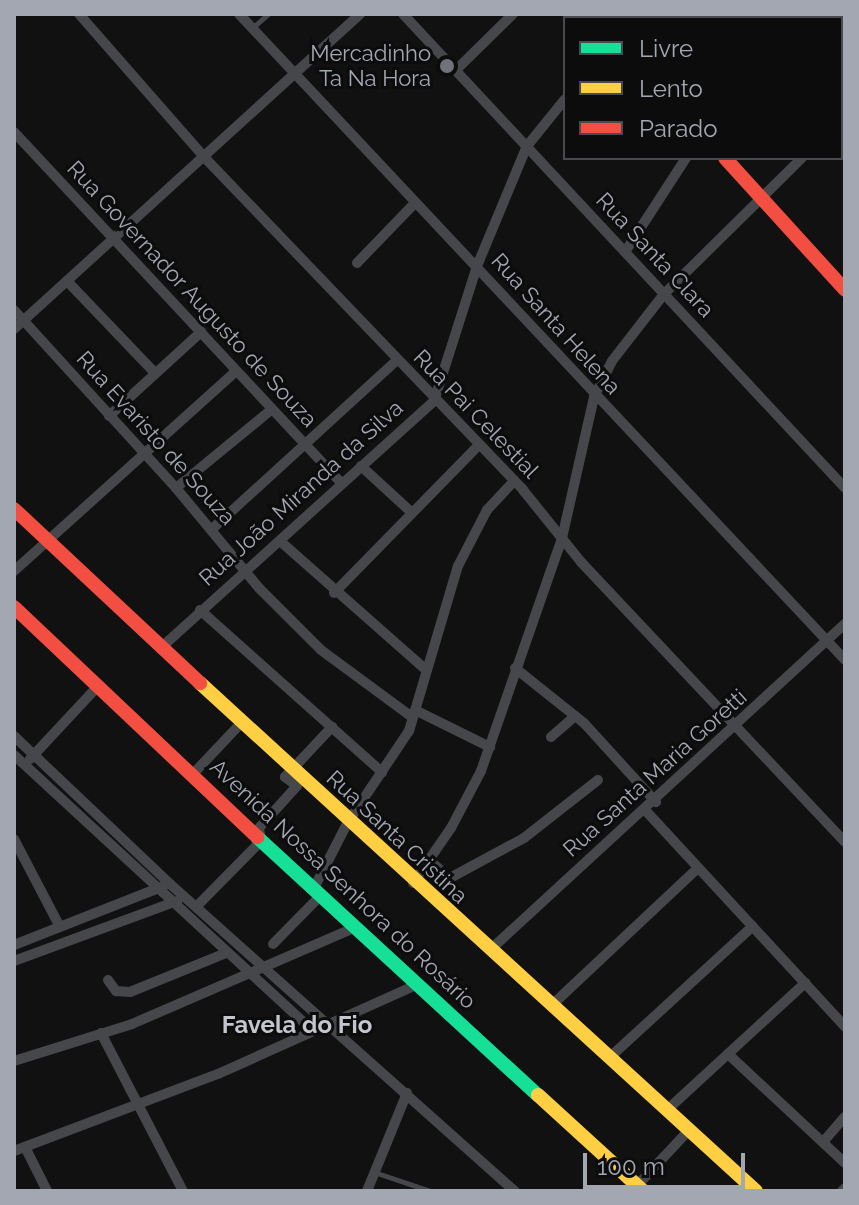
<!DOCTYPE html>
<meta charset="utf-8">
<style>
body{margin:0}
#map{position:relative;width:859px;height:1205px;overflow:hidden;background:#111112;font-family:Raleway,sans-serif}
div>[style]{position:absolute}
[style*='--x']{left:calc(var(--x)*1px);top:calc(var(--y)*1px);width:calc(var(--w)*1px);rotate:calc(var(--a)*1deg)}
.green>*{inset:0;background:#1b221c}
.lane>*{height:5px;margin:-2.5px;padding:0 2.5px;transform-origin:2.5px;border-radius:2.5px;background:#46474a}
.street>*{height:10px;margin:-5px;padding:0 5px;transform-origin:5px;border-radius:5px;background:#46474a}
.fast>*{height:14px;margin:-7px;padding:0 7px;transform-origin:7px;border-radius:7px;background:#16e098}
.slow>*{height:14px;margin:-7px;padding:0 7px;transform-origin:7px;border-radius:7px;background:#ffcf43}
.jam>*{height:14px;margin:-7px;padding:0 7px;transform-origin:7px;border-radius:7px;background:#f24e42}
.dots>*{width:22px;height:22px;translate:-50% -50%;box-sizing:border-box;border:4px solid #0c0c0d;border-radius:50%}
span{translate:-50% -50%;white-space:nowrap;text-align:center;line-height:1.15;-webkit-text-stroke:6px #0c0c0d;paint-order:stroke}
.poi-label{font-size:22px;color:#a3a7b2}
.right{translate:-100% -50%;text-align:right}
.street-label{font-size:22px;color:#a3a7b2}
.neighbourhood-label{font-size:24px;color:#c4c6cf;font-weight:700}
.frame{position:absolute;inset:0;border:16px solid #a3a7b2;pointer-events:none}
.legend{position:absolute;left:563px;top:16px;width:280px;height:144px;box-sizing:border-box;background:#0c0c0d;border:2px solid #484a4f;margin:0;padding:10px 14px;list-style:none;font-size:24px;color:#a3a7b2}
.legend li{display:flex;align-items:center;gap:16px;height:40px}
.legend b{width:40px;border:2px solid #484a4f}
.scale{position:absolute;left:583px;top:1153px;width:162px;height:36px;box-sizing:border-box;border:4px solid #a3a7b2;border-top:0;padding-left:10px;font-size:24px;line-height:28px;white-space:nowrap;color:#a3a7b2;-webkit-text-stroke:6px #0c0c0d;paint-order:stroke}
</style>
<div id="map">
<div class="green">
<i style="clip-path:polygon(643px 14px,734px 14px,641px 18px)"></i>
</div>
<div class="lane">
<i style="--x:252;--y:28;--w:21;--a:-41"></i>
<i style="--x:374;--y:1172;--w:59;--a:18.7"></i>
</div>
<div class="street">
<i style="--x:79;--y:14;--w:193;--a:48.8"></i>
<i style="--x:206;--y:159;--w:458;--a:46.2"></i>
<i style="--x:523;--y:490;--w:92;--a:51.1"></i>
<i style="--x:581;--y:562;--w:385;--a:46.7"></i>
<i style="--x:239;--y:14;--w:886;--a:46.83"></i>
<i style="--x:403;--y:14;--w:648;--a:47"></i>
<i style="--x:456;--y:70;--w:80;--a:-44.5"></i>
<i style="--x:841;--y:118;--w:5;--a:-37"></i>
<i style="--x:14;--y:132;--w:480;--a:47"></i>
<i style="--x:625;--y:252;--w:112;--a:-57"></i>
<i style="--x:357;--y:263;--w:83;--a:-46"></i>
<i style="--x:67;--y:281;--w:127;--a:46.3"></i>
<i style="--x:14;--y:310;--w:241;--a:47.7"></i>
<i style="--x:176;--y:488;--w:131;--a:50.3"></i>
<i style="--x:260;--y:589;--w:86;--a:45"></i>
<i style="--x:321;--y:650;--w:113;--a:36.4"></i>
<i style="--x:14;--y:329;--w:468;--a:-42.3"></i>
<i style="--x:109;--y:416;--w:125;--a:-42.4"></i>
<i style="--x:361;--y:466;--w:68;--a:42.6"></i>
<i style="--x:176;--y:488;--w:123;--a:-39.4"></i>
<i style="--x:212;--y:529;--w:249;--a:-42.4"></i>
<i style="--x:280;--y:541;--w:193;--a:41.4"></i>
<i style="--x:14;--y:571;--w:299;--a:-42"></i>
<i style="--x:334;--y:593;--w:207;--a:-45.6"></i>
<i style="--x:200;--y:610;--w:244;--a:41.7"></i>
<i style="--x:164;--y:645;--w:364;--a:-42.1"></i>
<i style="--x:434;--y:401;--w:142;--a:-72.3"></i>
<i style="--x:477;--y:266;--w:130;--a:-67.4"></i>
<i style="--x:527;--y:146;--w:60;--a:-51"></i>
<i style="--x:515;--y:668;--w:88;--a:38.6"></i>
<i style="--x:584;--y:723;--w:107;--a:47.7"></i>
<i style="--x:415;--y:710;--w:84;--a:26.3"></i>
<i style="--x:14;--y:736;--w:215;--a:43.5"></i>
<i style="--x:170;--y:884;--w:462;--a:41.7"></i>
<i style="--x:551;--y:737;--w:32;--a:-41"></i>
<i style="--x:14;--y:755;--w:405;--a:42.7"></i>
<i style="--x:30;--y:759;--w:101;--a:-47"></i>
<i style="--x:193;--y:774;--w:70;--a:-46.7"></i>
<i style="--x:646;--y:811;--w:294;--a:47.3"></i>
<i style="--x:14;--y:839;--w:99;--a:62.4"></i>
<i style="--x:429;--y:860;--w:28;--a:41"></i>
<i style="--x:450;--y:878;--w:84;--a:-28.4"></i>
<i style="--x:524;--y:838;--w:94;--a:-38.1"></i>
<i style="--x:413;--y:883;--w:67;--a:-55.4"></i>
<i style="--x:451;--y:828;--w:64;--a:-62.2"></i>
<i style="--x:481;--y:771;--w:247;--a:-70.8"></i>
<i style="--x:562;--y:538;--w:145;--a:-77.2"></i>
<i style="--x:594;--y:397;--w:40;--a:-63.4"></i>
<i style="--x:612;--y:361;--w:85;--a:-52.2"></i>
<i style="--x:664;--y:294;--w:194;--a:-44.6"></i>
<i style="--x:313;--y:890;--w:76;--a:-62.8"></i>
<i style="--x:348;--y:822;--w:110;--a:-56.2"></i>
<i style="--x:409;--y:731;--w:172;--a:-73.5"></i>
<i style="--x:458;--y:566;--w:63;--a:-62.6"></i>
<i style="--x:487;--y:510;--w:40;--a:-47"></i>
<i style="--x:197;--y:906;--w:91;--a:-45.4"></i>
<i style="--x:261;--y:841;--w:13;--a:-99"></i>
<i style="--x:259;--y:828;--w:57;--a:-47.9"></i>
<i style="--x:297;--y:786;--w:15;--a:-143"></i>
<i style="--x:285;--y:777;--w:69;--a:-46.8"></i>
<i style="--x:273;--y:944;--w:67;--a:-45.6"></i>
<i style="--x:14;--y:945;--w:161;--a:-21.5"></i>
<i style="--x:490;--y:950;--w:483;--a:-42.6"></i>
<i style="--x:14;--y:961;--w:174;--a:-20.2"></i>
<i style="--x:108;--y:980;--w:14;--a:54"></i>
<i style="--x:116;--y:991;--w:14;--a:4"></i>
<i style="--x:130;--y:992;--w:104;--a:-22.1"></i>
<i style="--x:552;--y:1005;--w:200;--a:-43.2"></i>
<i style="--x:101;--y:1033;--w:178;--a:62.6"></i>
<i style="--x:728;--y:1054;--w:160;--a:43"></i>
<i style="--x:609;--y:1058;--w:195;--a:-42.5"></i>
<i style="--x:14;--y:1061;--w:124;--a:-17.4"></i>
<i style="--x:132;--y:1024;--w:242;--a:-23.4"></i>
<i style="--x:667;--y:1110;--w:188;--a:-42.6"></i>
<i style="--x:823;--y:1142;--w:33;--a:-49"></i>
<i style="--x:25;--y:1147;--w:49;--a:63.4"></i>
<i style="--x:14;--y:1151;--w:218;--a:-20.7"></i>
<i style="--x:218;--y:1074;--w:219;--a:-24.2"></i>
<i style="--x:367;--y:1191;--w:106;--a:-67.8"></i>
<i style="--x:632;--y:1191;--w:83;--a:-46.9"></i>
<i style="--x:842;--y:1191;--w:4;--a:-45"></i>
</div>
<div class="fast">
<i style="--x:589;--y:14;--w:6;--a:45"></i>
<i style="--x:257;--y:837;--w:381;--a:42.6"></i>
</div>
<div class="slow">
<i style="--x:200;--y:683;--w:753;--a:42.42"></i>
<i style="--x:538;--y:1095;--w:142;--a:42.4"></i>
</div>
<div class="jam">
<i style="--x:725;--y:158;--w:178;--a:47.7"></i>
<i style="--x:14;--y:509;--w:255;--a:43.1"></i>
<i style="--x:14;--y:607;--w:335;--a:43.4"></i>
</div>
<div class="dots">
<i style="left:447px;top:66px;background:#70727a"></i>
</div>
<div class="poi-label">
<span class="right" style="left:431px;top:66px">Mercadinho<br>Ta Na Hora</span>
</div>
<div class="street-label">
<span style="left:655px;top:255px;rotate:47deg">Rua Santa Clara</span>
<span style="left:192px;top:294px;rotate:47deg">Rua Governador Augusto de Souza</span>
<span style="left:556px;top:324px;rotate:48deg">Rua Santa Helena</span>
<span style="left:476px;top:414px;rotate:46deg">Rua Pai Celestial</span>
<span style="left:156px;top:438px;rotate:48deg">Rua Evaristo de Souza</span>
<span style="left:301px;top:493px;rotate:-42deg">Rua João Miranda da Silva</span>
<span style="left:655px;top:773px;rotate:-42deg">Rua Santa Maria Goretti</span>
<span style="left:397px;top:837px;rotate:43deg">Rua Santa Cristina</span>
<span style="left:343px;top:884px;rotate:43deg">Avenida Nossa Senhora do Rosário</span>
</div>
<div class="neighbourhood-label">
<span style="left:297px;top:1025px">Favela do Fio</span>
</div>
<div class="frame"></div>
<ul class="legend">
<li><b style="height:10px;background:#16e098"></b>Livre</li>
<li><b style="height:10px;background:#ffcf43"></b>Lento</li>
<li><b style="height:10px;background:#f24e42"></b>Parado</li>
</ul>
<div class="scale">100 m</div>
</div>
